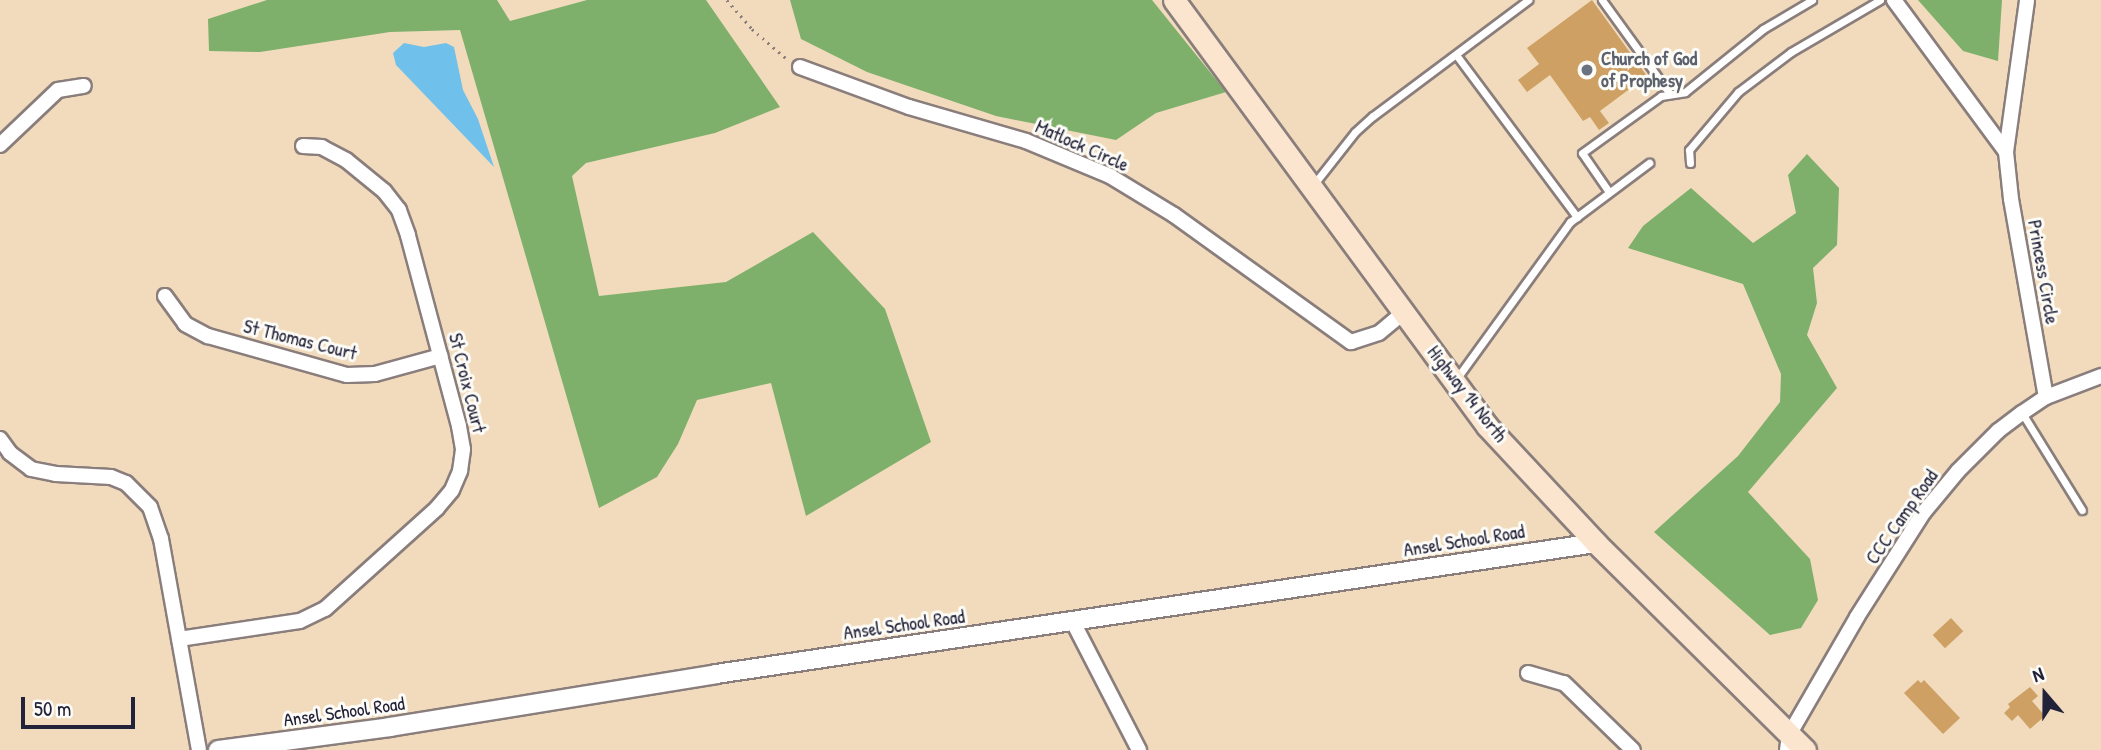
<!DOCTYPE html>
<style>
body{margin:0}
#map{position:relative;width:2101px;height:750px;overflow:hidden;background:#f1dbbc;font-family:"Patrick Hand",sans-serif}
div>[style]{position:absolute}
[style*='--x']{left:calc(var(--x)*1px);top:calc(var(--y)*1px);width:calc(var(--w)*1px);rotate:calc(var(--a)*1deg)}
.forest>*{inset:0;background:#7eb06b}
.water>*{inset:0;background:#6fc0ea}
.building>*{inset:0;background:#cea064;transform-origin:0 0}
.path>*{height:2.5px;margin-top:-1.25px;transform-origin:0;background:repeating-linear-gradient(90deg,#8a7e7c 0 2px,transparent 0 7px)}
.roads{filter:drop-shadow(2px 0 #8a7e7c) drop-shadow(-2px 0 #8a7e7c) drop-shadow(0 2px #8a7e7c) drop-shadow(0 -2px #8a7e7c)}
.service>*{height:7px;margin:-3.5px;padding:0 3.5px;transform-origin:3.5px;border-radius:3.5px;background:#fff}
.minor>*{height:14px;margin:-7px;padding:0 7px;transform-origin:7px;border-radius:7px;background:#fff}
.tertiary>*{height:18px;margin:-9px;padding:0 9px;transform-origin:9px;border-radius:9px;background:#fff}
.secondary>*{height:21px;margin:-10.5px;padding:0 10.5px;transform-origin:10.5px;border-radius:10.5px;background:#fbe5cf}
.dots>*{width:19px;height:19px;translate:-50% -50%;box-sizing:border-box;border:4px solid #fdfcf7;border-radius:50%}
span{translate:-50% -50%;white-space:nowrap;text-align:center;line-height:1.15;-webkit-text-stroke:6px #fdfcf7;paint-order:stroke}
.worship-label{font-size:19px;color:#5b616d;font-weight:700}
.left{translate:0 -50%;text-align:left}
.street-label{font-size:19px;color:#22223b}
.north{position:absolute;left:2010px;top:659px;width:70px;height:70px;-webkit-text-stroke:5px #fdfcf7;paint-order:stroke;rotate:340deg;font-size:19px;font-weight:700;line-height:28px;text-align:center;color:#22223b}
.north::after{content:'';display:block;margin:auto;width:24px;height:32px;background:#22223b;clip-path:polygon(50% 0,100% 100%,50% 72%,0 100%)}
.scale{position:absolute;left:21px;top:697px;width:114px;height:32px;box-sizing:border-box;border:4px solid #22223b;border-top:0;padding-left:9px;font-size:21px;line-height:24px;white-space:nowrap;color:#22223b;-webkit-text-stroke:5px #fdfcf7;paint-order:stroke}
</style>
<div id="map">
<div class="forest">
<i style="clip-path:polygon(267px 0,497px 0,510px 21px,587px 0,706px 0,780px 107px,715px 133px,586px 163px,572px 176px,599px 296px,726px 282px,813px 232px,885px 309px,931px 442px,806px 516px,771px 383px,697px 400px,678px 444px,657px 477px,599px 508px,460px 30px,390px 32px,260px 52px,209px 51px,208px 19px)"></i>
<i style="clip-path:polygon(790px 0,1152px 0,1226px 92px,1156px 113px,1116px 140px,996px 116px,867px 72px,801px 39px)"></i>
<i style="clip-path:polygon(1918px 0,2002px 0,1998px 61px,1963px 51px)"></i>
<i style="clip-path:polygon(1807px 154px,1839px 188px,1837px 245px,1813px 268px,1817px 303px,1807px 335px,1837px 388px,1748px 492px,1810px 559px,1818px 600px,1801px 628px,1770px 635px,1654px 532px,1738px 456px,1780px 402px,1781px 374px,1743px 284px,1628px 248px,1643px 226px,1691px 188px,1753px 243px,1796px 213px,1788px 175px)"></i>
</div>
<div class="water">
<i style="clip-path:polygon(404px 43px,424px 47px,446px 43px,454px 47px,463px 90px,478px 119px,494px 167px,396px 65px,393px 53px)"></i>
</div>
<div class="building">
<i style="clip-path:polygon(1592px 0,1647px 76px,1600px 111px,1609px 123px,1599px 130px,1590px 117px,1583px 121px,1550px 75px,1527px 92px,1518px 80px,1539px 64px,1527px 48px)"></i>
<i style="left:1951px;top:618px;width:18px;height:25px;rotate:47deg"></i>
<i style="clip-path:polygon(1918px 680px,1921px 683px,1924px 680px,1960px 718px,1943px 734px,1904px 693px)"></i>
<i style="clip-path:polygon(2030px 687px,2038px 696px,2032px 701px,2045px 716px,2030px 729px,2018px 715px,2012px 721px,2004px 713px,2010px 707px,2008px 704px)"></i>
</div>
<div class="path">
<i style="--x:727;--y:0;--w:38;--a:49"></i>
<i style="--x:752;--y:29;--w:46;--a:40.6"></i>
</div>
<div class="roads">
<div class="service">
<i style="--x:1602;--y:0;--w:116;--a:54.1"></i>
<i style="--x:1457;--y:56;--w:201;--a:53.3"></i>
<i style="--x:1690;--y:163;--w:13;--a:-94"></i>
<i style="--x:1689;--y:150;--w:76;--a:-49.8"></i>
<i style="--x:1738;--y:92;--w:66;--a:-37"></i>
<i style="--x:1791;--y:52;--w:103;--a:-30.3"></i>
<i style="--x:1314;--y:184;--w:66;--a:-51.7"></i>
<i style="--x:1355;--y:132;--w:24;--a:-42"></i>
<i style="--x:1373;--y:116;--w:194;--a:-36.8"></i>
<i style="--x:1609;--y:192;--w:47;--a:-124.7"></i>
<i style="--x:1582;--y:153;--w:97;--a:-35.8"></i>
<i style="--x:1661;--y:96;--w:24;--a:-9"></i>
<i style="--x:1685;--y:92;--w:100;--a:-38.9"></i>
<i style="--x:1763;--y:29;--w:57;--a:-30.6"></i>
<i style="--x:1457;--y:378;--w:193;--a:-54.1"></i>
<i style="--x:1570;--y:222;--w:99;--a:-36.8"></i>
<i style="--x:2022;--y:413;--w:114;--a:58.3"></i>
</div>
<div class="minor">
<i style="--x:1894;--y:0;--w:189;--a:53.6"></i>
<i style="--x:2006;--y:152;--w:153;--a:-82.1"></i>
<i style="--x:800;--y:67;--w:116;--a:20.2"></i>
<i style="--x:909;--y:107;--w:122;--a:16.2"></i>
<i style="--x:1026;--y:141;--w:91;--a:22.6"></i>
<i style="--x:1110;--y:176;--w:75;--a:31.4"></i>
<i style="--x:1174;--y:215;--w:218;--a:35.7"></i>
<i style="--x:1351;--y:342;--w:29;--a:-18"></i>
<i style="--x:1379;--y:333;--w:33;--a:-40"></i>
<i style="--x:0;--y:145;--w:80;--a:-43.5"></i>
<i style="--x:58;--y:90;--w:26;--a:-9"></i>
<i style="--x:2006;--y:152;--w:47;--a:83.9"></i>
<i style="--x:2011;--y:199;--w:201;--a:80"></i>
<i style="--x:165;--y:296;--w:34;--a:54"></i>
<i style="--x:185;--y:324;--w:26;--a:28"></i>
<i style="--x:208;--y:336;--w:144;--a:15.7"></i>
<i style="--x:347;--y:375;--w:28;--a:-2"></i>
<i style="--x:375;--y:374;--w:68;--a:-15.3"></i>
<i style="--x:0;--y:439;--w:17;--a:54"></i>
<i style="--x:10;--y:453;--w:26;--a:37"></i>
<i style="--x:31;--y:469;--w:25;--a:11"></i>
<i style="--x:56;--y:474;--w:55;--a:3.1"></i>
<i style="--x:111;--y:477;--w:16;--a:22"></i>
<i style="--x:126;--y:483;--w:34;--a:45"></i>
<i style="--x:150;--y:507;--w:34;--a:71"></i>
<i style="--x:161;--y:539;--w:214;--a:79.8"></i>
<i style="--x:1073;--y:622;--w:144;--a:62.7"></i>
<i style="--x:179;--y:639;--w:122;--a:-8.5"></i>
<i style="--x:300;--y:621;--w:28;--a:-26"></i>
<i style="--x:325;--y:609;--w:151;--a:-42"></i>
<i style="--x:437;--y:508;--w:23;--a:-50"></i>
<i style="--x:452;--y:490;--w:21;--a:-67"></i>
<i style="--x:460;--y:471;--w:22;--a:-82"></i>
<i style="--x:463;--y:449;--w:23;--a:-100"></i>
<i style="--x:459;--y:426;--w:198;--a:-105"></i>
<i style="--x:408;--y:235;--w:27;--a:-110"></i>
<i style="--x:399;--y:210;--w:24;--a:-128"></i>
<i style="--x:384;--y:191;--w:49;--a:-140.8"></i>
<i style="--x:346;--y:160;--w:27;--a:-152"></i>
<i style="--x:322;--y:147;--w:19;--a:-177"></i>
<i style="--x:1528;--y:673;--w:37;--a:16"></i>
<i style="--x:1564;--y:683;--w:96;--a:44.2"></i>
<i style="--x:1787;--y:750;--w:15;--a:-82"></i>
<i style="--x:1789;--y:735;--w:136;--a:-60"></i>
<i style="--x:1857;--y:617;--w:125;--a:-57.5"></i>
<i style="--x:1924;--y:512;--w:53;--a:-50.3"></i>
<i style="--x:1958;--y:471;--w:57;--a:-45"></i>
<i style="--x:1998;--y:431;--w:30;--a:-37"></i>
<i style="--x:2022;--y:413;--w:29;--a:-34"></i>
<i style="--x:2046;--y:397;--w:59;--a:-20.9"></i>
</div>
<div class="tertiary">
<i style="--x:218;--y:750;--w:174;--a:-7.6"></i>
<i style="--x:390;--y:727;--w:330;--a:-9.2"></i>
<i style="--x:716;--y:674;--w:890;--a:-8.47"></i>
</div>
<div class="secondary">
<i style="--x:1174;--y:0;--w:529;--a:53.69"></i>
<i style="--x:1487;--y:426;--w:160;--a:47"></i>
<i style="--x:1596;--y:543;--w:294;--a:44.7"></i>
</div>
</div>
<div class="dots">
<i style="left:1587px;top:70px;background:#6b7280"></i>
</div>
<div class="worship-label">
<span class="left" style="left:1601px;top:70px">Church of God<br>of Prophesy</span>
</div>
<div class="street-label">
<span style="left:1082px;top:146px;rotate:24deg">Matlock Circle</span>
<span style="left:2043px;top:272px;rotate:80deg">Princess Circle</span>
<span style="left:300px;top:340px;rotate:14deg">St Thomas Court</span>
<span style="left:467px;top:383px;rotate:76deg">St Croix Court</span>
<span style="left:1467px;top:394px;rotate:52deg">Highway 14 North</span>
<span style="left:1902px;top:517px;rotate:-55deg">CCC Camp Road</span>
<span style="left:1464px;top:541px;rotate:-9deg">Ansel School Road</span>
<span style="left:904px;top:625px;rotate:-8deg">Ansel School Road</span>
<span style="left:344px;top:712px;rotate:-8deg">Ansel School Road</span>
</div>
<div class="north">N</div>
<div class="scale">50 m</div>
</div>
